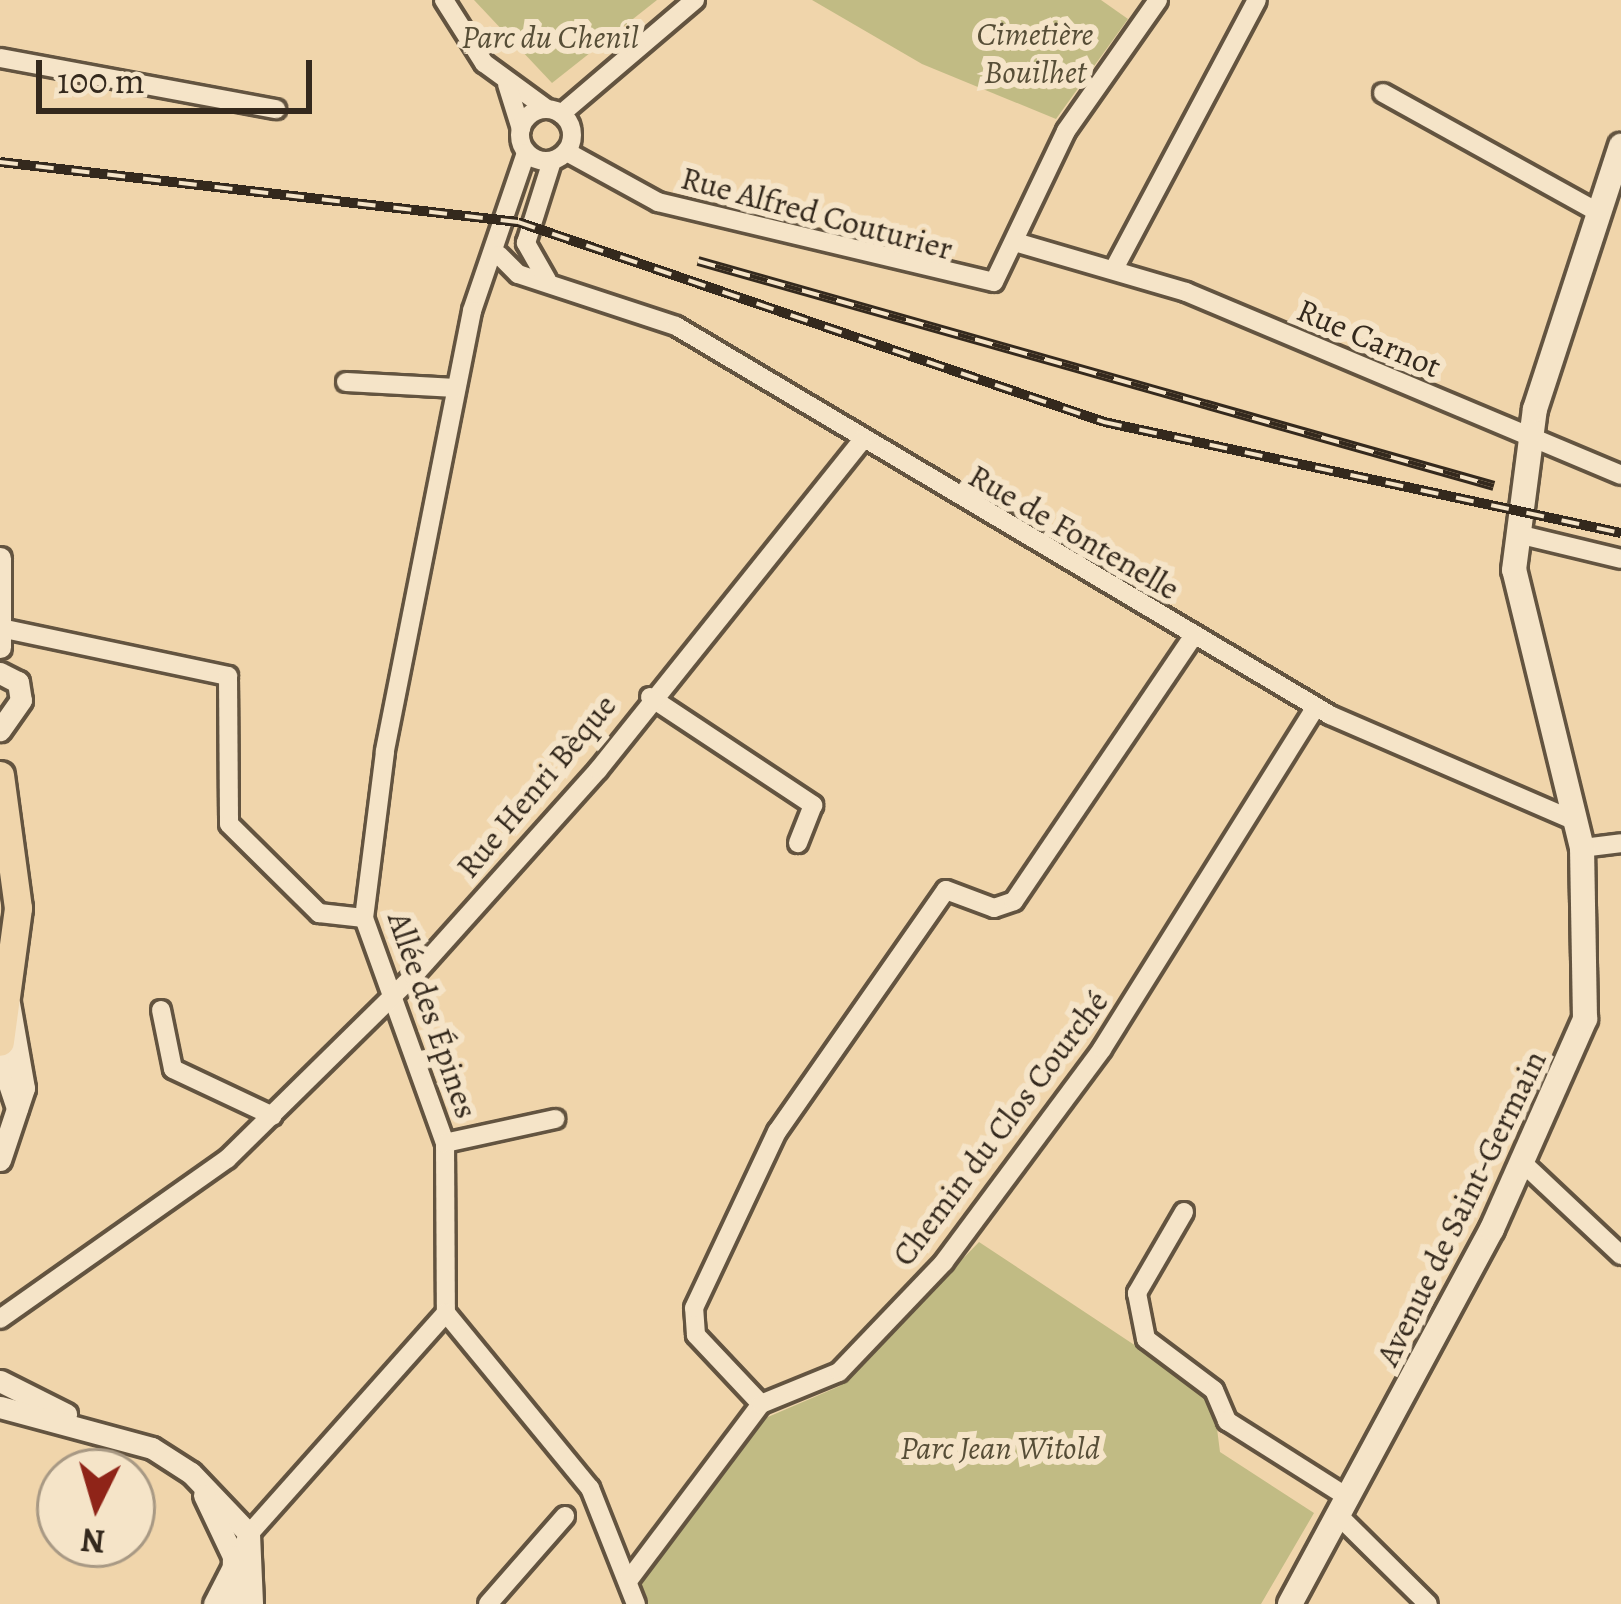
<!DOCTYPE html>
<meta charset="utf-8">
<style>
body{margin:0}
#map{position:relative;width:1621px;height:1604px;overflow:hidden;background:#f0d5ab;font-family:Alegreya,serif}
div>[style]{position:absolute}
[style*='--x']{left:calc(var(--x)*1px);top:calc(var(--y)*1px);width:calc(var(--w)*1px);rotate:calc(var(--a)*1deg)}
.green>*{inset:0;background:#c1bb84}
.roads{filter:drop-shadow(3px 0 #635440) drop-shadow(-3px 0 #635440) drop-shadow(0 3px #635440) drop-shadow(0 -3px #635440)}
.minor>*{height:18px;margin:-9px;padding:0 9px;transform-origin:9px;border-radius:9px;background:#f5e4c8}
.minor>.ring{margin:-9px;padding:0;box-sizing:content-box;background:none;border:18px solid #f5e4c8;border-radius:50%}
.tertiary>*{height:21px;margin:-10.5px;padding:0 10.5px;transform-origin:10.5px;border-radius:10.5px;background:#f5e4c8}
.secondary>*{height:24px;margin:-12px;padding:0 12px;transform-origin:12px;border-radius:12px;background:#f5e4c8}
.primary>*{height:27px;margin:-13.5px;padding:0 13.5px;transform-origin:13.5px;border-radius:13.5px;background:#f0d5ab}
.rail>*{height:10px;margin-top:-5px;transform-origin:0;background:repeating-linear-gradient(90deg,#f5e4c8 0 18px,#34291d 0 36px);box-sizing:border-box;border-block:3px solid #34291d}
span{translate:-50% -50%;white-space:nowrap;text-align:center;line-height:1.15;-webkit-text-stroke:12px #f5e4c8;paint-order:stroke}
.park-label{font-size:33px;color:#574e37;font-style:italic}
.street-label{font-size:33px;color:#34291d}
.north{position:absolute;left:36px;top:1448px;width:120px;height:120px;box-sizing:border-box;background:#f5e4c8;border:3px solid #a89984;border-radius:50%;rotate:185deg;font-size:33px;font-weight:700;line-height:48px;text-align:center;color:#34291d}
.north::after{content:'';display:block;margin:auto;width:42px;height:54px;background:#8f2418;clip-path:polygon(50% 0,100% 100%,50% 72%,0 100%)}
.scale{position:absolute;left:36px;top:60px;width:276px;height:54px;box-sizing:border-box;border:6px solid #34291d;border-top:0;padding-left:15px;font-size:36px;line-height:42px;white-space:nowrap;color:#34291d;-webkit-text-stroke:9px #f5e4c8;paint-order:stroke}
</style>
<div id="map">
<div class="green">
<i style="clip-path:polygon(474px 0,657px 0,552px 83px)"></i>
<i style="clip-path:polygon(812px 0,1101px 0,1128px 19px,1056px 119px,922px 64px)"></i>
<i style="clip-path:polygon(979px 1242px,1213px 1397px,1220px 1452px,1314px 1513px,1261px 1604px,643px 1604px,636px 1591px,749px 1425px,840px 1386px)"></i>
</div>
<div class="roads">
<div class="minor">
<i style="--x:444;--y:0;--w:75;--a:57.6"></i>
<i style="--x:484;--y:63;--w:78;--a:36.1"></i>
<i style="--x:0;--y:58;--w:281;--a:10.5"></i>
<i style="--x:507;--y:84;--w:47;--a:72.7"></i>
<i style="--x:1383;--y:93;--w:249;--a:29"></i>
<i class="ring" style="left:520px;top:109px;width:34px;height:34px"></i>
<i style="--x:561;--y:114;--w:176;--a:-40.4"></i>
<i style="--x:567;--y:152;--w:104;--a:28.8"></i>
<i style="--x:658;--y:202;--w:345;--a:13.4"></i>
<i style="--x:994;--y:282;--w:167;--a:-64.5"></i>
<i style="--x:1066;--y:131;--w:160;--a:-54.9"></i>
<i style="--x:526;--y:153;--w:167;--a:108.9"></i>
<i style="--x:472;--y:311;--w:449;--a:101.2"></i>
<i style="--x:385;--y:752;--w:167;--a:97.2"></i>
<i style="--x:364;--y:918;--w:239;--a:70.2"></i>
<i style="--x:445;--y:1143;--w:170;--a:89.7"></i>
<i style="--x:446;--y:1313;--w:227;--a:50.6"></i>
<i style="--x:590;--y:1488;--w:125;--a:68.4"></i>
<i style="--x:1015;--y:242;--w:178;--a:16.3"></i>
<i style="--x:1186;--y:292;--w:472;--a:22.8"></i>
<i style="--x:499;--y:255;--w:27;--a:45"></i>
<i style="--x:518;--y:274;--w:166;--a:18.2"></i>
<i style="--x:676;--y:326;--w:761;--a:30.74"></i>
<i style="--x:1330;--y:715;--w:267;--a:23.4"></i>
<i style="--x:1115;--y:267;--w:302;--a:-62"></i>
<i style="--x:547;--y:280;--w:43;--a:-119.6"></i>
<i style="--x:526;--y:243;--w:86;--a:-72.4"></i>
<i style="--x:346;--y:382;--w:110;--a:3.1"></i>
<i style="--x:1518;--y:534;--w:106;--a:13.6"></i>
<i style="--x:5;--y:629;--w:228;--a:11.9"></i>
<i style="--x:228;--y:676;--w:148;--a:89.6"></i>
<i style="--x:229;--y:824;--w:127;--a:44.7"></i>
<i style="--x:319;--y:913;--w:45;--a:6.3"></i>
<i style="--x:650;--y:697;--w:196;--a:33.5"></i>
<i style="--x:813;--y:805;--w:41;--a:111.5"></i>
<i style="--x:1582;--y:848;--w:39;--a:-7"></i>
<i style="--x:161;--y:1010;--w:60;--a:78.5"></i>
<i style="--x:173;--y:1069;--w:110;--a:25.2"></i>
<i style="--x:445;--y:1143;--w:113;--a:-12.3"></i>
<i style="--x:1524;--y:1164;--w:133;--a:43.2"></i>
<i style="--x:1184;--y:1212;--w:94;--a:120.1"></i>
<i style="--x:1137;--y:1293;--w:47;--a:78.9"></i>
<i style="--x:1146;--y:1339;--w:85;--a:36.9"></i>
<i style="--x:1214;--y:1390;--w:34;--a:67"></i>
<i style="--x:1227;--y:1421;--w:144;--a:32.3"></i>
<i style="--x:0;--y:1319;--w:278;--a:-35.2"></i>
<i style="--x:227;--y:1159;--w:265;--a:-44.5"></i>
<i style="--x:416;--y:973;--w:273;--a:-48.1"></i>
<i style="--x:598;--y:770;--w:423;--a:-51.3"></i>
<i style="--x:761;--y:1404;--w:95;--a:-133.3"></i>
<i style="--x:696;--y:1335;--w:27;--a:-94"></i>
<i style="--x:694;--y:1308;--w:195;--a:-64.8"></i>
<i style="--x:777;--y:1132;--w:295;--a:-55.1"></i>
<i style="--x:946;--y:890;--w:51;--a:20.6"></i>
<i style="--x:994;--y:908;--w:21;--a:-19"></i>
<i style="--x:1014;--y:901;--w:319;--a:-55.9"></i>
<i style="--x:1339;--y:1516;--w:125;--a:44.7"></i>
<i style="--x:628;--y:1581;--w:221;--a:-53.1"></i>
<i style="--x:761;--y:1404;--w:84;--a:-22.3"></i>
<i style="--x:839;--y:1372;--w:152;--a:-46.3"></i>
<i style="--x:944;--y:1262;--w:265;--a:-53.4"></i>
<i style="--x:1102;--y:1049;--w:402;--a:-58"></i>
<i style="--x:213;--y:1604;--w:79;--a:-62.8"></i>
<i style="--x:249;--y:1534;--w:296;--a:-48.3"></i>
<i style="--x:488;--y:1604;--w:117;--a:-48.8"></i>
</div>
<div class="tertiary">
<i style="--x:0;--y:558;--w:89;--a:90"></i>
<i style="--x:0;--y:673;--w:20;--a:27"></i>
<i style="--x:18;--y:682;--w:18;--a:81"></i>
<i style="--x:21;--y:700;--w:37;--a:125"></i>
<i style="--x:0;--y:1057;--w:54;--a:71.6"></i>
<i style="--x:0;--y:1160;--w:76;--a:-71.6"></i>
<i style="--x:24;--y:1088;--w:86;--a:-100"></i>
<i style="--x:0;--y:1381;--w:74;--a:26.6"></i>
<i style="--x:0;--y:1407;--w:157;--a:15.1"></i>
<i style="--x:152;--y:1448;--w:46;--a:32.7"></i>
<i style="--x:191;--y:1473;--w:84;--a:46.4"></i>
<i style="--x:249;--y:1534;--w:70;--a:87.5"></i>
<i style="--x:204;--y:1495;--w:68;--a:64.6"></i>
<i style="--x:233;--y:1556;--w:48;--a:91.2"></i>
</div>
<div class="secondary">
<i style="--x:1290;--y:1604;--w:426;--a:-61.7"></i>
<i style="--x:1492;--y:1229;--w:230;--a:-66.1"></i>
<i style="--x:1585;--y:1019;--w:171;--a:-91"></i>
<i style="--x:1582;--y:848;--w:286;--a:-103.7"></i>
<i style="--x:1514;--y:570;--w:162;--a:-82.6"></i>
<i style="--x:1535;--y:409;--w:277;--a:-71.9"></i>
</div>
<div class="primary">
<i style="--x:0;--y:775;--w:134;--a:82.3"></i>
<i style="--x:18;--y:908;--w:135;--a:97.7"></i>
</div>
</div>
<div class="rail">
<i style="--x:0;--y:162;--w:521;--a:6.61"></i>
<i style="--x:518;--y:222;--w:619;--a:18.84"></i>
<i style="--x:1104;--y:422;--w:529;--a:12.12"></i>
<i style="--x:698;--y:261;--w:827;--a:15.78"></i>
</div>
<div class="park-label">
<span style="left:1035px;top:53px">Cimetière<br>Bouilhet</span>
<span style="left:550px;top:37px">Parc du Chenil</span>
<span style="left:1000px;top:1448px">Parc Jean Witold</span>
</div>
<div class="street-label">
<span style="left:817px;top:213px;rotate:15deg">Rue Alfred Couturier</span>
<span style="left:1369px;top:338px;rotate:23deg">Rue Carnot</span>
<span style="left:1074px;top:532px;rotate:30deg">Rue de Fontenelle</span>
<span style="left:536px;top:786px;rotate:-50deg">Rue Henri Bèque</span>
<span style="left:433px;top:1015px;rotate:71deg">Allée des Épines</span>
<span style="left:1000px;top:1128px;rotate:-53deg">Chemin du Clos Courché</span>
<span style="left:1461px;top:1208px;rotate:-64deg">Avenue de Saint-Germain</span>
</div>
<div class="north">N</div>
<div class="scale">100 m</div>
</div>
